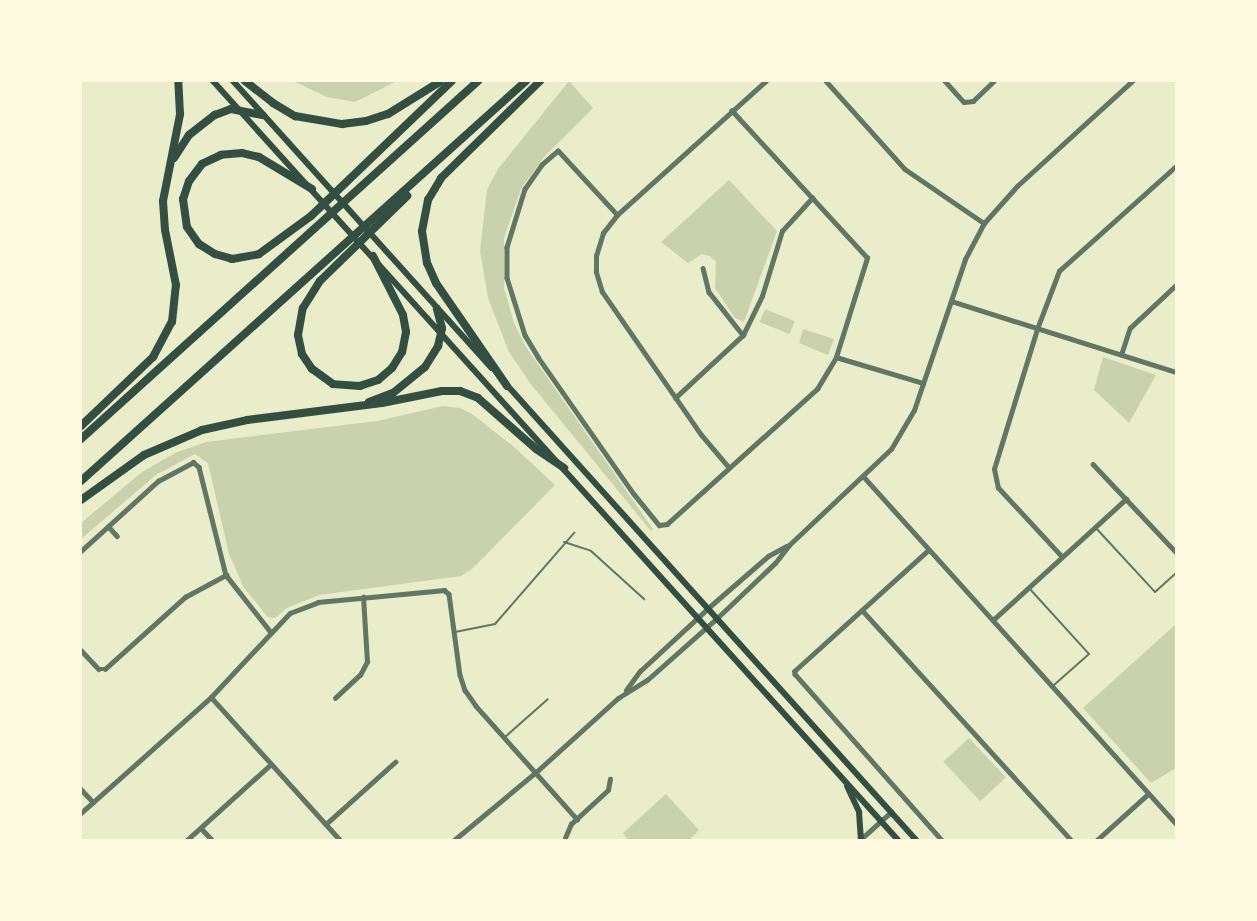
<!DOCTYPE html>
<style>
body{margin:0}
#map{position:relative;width:1257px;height:921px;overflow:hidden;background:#e9edc9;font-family:Quicksand,sans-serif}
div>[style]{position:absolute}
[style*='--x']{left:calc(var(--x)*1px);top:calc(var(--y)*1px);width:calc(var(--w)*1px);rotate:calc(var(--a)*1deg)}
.green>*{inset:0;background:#cad2ad;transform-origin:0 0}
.service>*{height:2px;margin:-1px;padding:0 1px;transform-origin:1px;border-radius:1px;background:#617663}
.minor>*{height:4.5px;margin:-2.25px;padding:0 2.25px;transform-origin:2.25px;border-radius:2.25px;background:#617663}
.tertiary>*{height:5px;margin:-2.5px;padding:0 2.5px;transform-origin:2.5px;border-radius:2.5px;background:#617663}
.secondary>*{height:6px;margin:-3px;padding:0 3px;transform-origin:3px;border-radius:3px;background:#344e41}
.motorway>*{height:8px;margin:-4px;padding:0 4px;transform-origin:4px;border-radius:4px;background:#344e41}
span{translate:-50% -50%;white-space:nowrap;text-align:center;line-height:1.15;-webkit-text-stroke:5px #fefae0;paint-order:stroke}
.frame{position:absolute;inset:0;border:82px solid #fefae0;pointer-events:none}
</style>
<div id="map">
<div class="green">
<i style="clip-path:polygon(293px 81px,397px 81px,355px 102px,327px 97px)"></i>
<i style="clip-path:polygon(569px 81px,593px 108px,544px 157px,521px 189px,504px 238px,504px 288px,514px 323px,526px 347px,653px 529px,651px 531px,530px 383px,509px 352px,488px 298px,480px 251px,487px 190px,498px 169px)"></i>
<i style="clip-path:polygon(729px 180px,777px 231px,744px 322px,735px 318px,715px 288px,716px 262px,710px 256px,702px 254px,688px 263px,661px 242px)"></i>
<i style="left:765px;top:309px;width:32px;height:14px;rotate:22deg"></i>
<i style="clip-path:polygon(803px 329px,834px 339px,828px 355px,799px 343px)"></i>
<i style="clip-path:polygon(1103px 357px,1156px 375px,1129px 423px,1094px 390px)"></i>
<i style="clip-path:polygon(443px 406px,460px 408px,472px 414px,513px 446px,555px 485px,472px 569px,461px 576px,319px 595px,287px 608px,275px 618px,268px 617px,244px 588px,229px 554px,208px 463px,195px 454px,156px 475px,81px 539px,81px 523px,142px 472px,175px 453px,206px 442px,377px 421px)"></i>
<i style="clip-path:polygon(1176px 624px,1176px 768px,1151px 783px,1083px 708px)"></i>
<i style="left:969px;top:738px;width:54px;height:35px;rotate:47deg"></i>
<i style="clip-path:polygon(666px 794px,699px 830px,689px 840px,628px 840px,623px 833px)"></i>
</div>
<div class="service">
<i style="--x:1095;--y:527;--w:88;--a:47.3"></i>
<i style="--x:1155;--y:592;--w:28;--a:-42"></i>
<i style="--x:564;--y:542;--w:28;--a:18"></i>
<i style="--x:591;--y:551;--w:72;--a:42.2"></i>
<i style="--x:1029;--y:588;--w:89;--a:47.7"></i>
<i style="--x:1089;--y:654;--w:48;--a:138.4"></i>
<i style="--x:455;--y:632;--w:41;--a:-11.3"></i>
<i style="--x:495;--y:624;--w:121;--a:-49"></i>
<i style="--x:505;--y:737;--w:57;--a:-41.5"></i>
</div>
<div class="minor">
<i style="--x:826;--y:81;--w:118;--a:48.1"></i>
<i style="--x:905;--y:169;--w:96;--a:34.4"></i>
<i style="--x:945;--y:81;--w:28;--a:48"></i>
<i style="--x:964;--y:102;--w:9;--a:-6"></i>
<i style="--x:973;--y:101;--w:29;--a:-44"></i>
<i style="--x:617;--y:215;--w:87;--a:-132.7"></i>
<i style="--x:558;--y:151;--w:21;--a:139"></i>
<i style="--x:542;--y:165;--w:29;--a:125"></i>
<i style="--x:525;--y:189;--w:61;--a:107.2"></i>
<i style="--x:507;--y:247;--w:31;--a:90"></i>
<i style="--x:507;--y:278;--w:60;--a:72.5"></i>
<i style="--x:525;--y:335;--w:26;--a:59"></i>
<i style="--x:538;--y:357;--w:167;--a:55"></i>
<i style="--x:634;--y:494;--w:40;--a:51"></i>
<i style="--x:659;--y:525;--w:8;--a:-7"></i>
<i style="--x:667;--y:524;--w:202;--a:-42"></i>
<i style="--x:817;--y:389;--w:37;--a:-59"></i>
<i style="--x:836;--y:357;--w:104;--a:-72.6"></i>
<i style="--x:867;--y:258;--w:200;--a:-132.6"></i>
<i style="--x:703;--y:268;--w:25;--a:76"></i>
<i style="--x:709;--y:292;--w:55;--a:51.7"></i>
<i style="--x:951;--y:301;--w:236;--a:17.5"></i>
<i style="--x:1121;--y:355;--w:28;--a:-72"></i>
<i style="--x:1130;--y:328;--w:63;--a:-43.1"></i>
<i style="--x:836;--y:357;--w:91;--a:16.6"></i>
<i style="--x:675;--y:398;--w:93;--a:-42.8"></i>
<i style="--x:743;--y:335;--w:43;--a:-64"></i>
<i style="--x:762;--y:296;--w:68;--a:-72.9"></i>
<i style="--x:782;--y:231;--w:45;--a:-47.7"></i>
<i style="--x:1093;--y:464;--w:121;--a:46.7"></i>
<i style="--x:729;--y:468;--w:43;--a:-130.3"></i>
<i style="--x:701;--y:435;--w:174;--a:-124.7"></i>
<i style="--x:602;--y:292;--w:21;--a:-107"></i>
<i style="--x:596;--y:272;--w:16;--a:-90"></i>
<i style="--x:596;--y:256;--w:24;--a:-73"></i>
<i style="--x:603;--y:233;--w:23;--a:-52"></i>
<i style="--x:617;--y:215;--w:200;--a:-42"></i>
<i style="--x:864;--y:477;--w:466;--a:48"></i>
<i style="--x:109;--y:527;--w:12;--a:48"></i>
<i style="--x:929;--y:550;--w:181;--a:137.9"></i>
<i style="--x:795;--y:671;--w:3;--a:90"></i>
<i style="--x:795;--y:674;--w:222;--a:48.5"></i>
<i style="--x:81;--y:551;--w:104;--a:-42.3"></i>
<i style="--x:158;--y:481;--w:40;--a:-28"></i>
<i style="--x:193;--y:462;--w:8;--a:40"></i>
<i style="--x:199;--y:467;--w:111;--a:76"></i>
<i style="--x:226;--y:575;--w:71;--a:51.8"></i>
<i style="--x:1062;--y:557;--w:94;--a:-132.8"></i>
<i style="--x:998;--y:488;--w:19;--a:-102"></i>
<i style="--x:994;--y:469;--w:146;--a:-72.9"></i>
<i style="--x:1037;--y:329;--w:62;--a:-69.2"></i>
<i style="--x:1059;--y:271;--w:157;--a:-41.9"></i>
<i style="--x:862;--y:610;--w:311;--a:47.7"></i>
<i style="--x:993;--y:620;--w:180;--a:-42.3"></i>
<i style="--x:81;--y:650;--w:26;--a:47"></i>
<i style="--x:99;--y:669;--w:6;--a:0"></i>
<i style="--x:105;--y:669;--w:108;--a:-42"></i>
<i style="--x:185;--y:597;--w:47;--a:-28.2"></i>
<i style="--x:211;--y:697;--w:193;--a:47.9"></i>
<i style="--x:335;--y:698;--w:34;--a:-43"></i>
<i style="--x:360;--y:675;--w:15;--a:-62"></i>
<i style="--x:367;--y:662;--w:65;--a:-93.5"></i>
<i style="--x:81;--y:789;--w:18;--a:47"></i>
<i style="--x:81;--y:813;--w:174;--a:-41.7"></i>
<i style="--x:211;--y:697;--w:115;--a:-46.8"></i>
<i style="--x:290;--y:613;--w:30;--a:-21"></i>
<i style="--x:318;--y:602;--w:127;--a:-5.4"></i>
<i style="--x:444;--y:590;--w:6;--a:39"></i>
<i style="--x:449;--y:594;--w:82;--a:82.3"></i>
<i style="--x:460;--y:675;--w:16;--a:72"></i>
<i style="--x:465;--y:690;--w:19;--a:55"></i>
<i style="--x:476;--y:706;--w:152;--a:48.2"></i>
<i style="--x:326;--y:824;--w:93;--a:-41.9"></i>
<i style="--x:201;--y:828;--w:16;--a:47"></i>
<i style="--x:565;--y:838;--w:15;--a:-67"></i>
<i style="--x:571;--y:824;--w:50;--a:-42.6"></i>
<i style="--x:608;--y:790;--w:11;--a:-80"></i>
<i style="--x:187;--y:840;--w:113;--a:-42.1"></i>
<i style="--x:860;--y:840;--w:42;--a:-42.1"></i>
<i style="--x:1097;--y:840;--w:69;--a:-42"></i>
</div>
<div class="tertiary">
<i style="--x:626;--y:690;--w:24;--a:-54"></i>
<i style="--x:640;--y:671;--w:93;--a:-42.8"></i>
<i style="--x:708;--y:608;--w:79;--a:-40.9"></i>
<i style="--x:768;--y:556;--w:21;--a:-29"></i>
<i style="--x:454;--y:840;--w:107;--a:-39.7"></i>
<i style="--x:536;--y:772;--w:110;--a:-42.1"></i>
<i style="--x:618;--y:698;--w:34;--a:-32"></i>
<i style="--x:647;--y:680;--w:94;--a:-41.5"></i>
<i style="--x:717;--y:618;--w:80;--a:-43.5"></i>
<i style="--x:775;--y:563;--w:23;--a:-52"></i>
<i style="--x:789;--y:545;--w:140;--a:-43.3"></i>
<i style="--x:891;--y:449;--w:45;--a:-59.5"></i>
<i style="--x:914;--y:410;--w:159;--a:-71.3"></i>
<i style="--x:965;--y:259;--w:41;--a:-62.2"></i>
<i style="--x:984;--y:223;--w:50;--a:-48.3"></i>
<i style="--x:1017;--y:186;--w:156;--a:-42.4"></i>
</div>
<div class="secondary">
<i style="--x:213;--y:81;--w:1022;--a:47.93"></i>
<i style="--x:233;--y:81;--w:386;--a:48"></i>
<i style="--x:505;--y:383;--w:615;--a:48.03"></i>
<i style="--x:847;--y:786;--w:29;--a:65"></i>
<i style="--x:859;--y:812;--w:27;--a:86"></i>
</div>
<div class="motorway">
<i style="--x:245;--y:81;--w:36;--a:38"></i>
<i style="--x:273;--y:103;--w:26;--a:31"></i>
<i style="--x:295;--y:116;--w:48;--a:9.7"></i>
<i style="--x:342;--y:124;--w:24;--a:-7"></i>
<i style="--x:366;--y:121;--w:23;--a:-18"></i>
<i style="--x:388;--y:114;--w:62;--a:-31.9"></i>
<i style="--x:174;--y:158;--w:27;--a:-57"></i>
<i style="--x:189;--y:135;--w:33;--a:-38"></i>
<i style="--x:215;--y:115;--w:17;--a:-21"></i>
<i style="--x:231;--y:109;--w:32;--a:11"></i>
<i style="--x:312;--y:189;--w:62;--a:-148.9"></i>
<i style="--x:259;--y:157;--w:17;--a:-167"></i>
<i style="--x:242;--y:153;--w:21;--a:175"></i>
<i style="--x:221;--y:155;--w:21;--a:155"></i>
<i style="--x:202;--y:164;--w:21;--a:127"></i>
<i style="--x:189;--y:181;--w:19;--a:108"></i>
<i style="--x:183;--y:199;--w:28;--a:82"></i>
<i style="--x:187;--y:227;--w:21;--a:55"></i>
<i style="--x:199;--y:244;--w:19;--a:32"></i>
<i style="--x:215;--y:254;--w:18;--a:16"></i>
<i style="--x:232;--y:259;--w:27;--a:-10"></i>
<i style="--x:259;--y:254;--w:64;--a:-36.2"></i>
<i style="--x:311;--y:216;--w:195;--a:-43.8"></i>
<i style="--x:373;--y:256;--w:66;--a:63"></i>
<i style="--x:403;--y:315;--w:17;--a:80"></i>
<i style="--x:406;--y:332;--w:20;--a:101"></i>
<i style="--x:402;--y:352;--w:19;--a:122"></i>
<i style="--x:392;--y:368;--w:18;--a:139"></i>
<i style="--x:378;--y:380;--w:19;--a:162"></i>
<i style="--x:360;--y:386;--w:27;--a:-176"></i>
<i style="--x:333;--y:384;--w:26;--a:-144"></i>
<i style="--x:312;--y:369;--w:18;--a:-124"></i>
<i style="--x:302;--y:354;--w:19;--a:-102"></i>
<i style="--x:298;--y:335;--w:27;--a:-80"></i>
<i style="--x:303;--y:308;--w:32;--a:-58"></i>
<i style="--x:320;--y:281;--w:122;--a:-44.3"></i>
<i style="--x:507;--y:386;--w:125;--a:-124.6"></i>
<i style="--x:436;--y:283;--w:22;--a:-114"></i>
<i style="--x:427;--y:263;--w:32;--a:-99"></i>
<i style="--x:422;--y:231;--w:32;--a:-79"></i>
<i style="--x:428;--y:200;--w:26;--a:-59"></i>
<i style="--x:441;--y:178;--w:139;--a:-44.4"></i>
<i style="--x:369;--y:402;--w:26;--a:-21"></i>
<i style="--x:393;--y:393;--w:41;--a:-39.1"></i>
<i style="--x:425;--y:367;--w:25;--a:-58"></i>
<i style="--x:438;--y:346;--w:18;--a:-77"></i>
<i style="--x:442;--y:328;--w:20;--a:-105"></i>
<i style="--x:81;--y:426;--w:100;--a:-43.8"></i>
<i style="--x:153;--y:357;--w:40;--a:-62"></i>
<i style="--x:172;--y:322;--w:37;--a:-84"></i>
<i style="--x:176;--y:285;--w:56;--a:-101.3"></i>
<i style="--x:165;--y:230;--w:29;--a:-94"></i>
<i style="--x:163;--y:201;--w:89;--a:-78.9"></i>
<i style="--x:180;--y:114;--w:33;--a:-93"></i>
<i style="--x:81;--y:439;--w:535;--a:-42.04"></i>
<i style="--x:81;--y:481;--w:598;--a:-41.95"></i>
<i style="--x:81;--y:500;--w:77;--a:-35.5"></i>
<i style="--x:144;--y:455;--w:63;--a:-23.3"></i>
<i style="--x:202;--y:430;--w:46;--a:-12.5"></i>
<i style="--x:247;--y:420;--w:136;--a:-7.2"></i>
<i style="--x:382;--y:403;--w:61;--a:-11.3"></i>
<i style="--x:442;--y:391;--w:18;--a:0"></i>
<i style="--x:460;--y:391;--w:19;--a:21"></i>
<i style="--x:478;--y:398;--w:77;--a:41.3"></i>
<i style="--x:536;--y:449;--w:34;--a:34"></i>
</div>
<div class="frame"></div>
</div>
